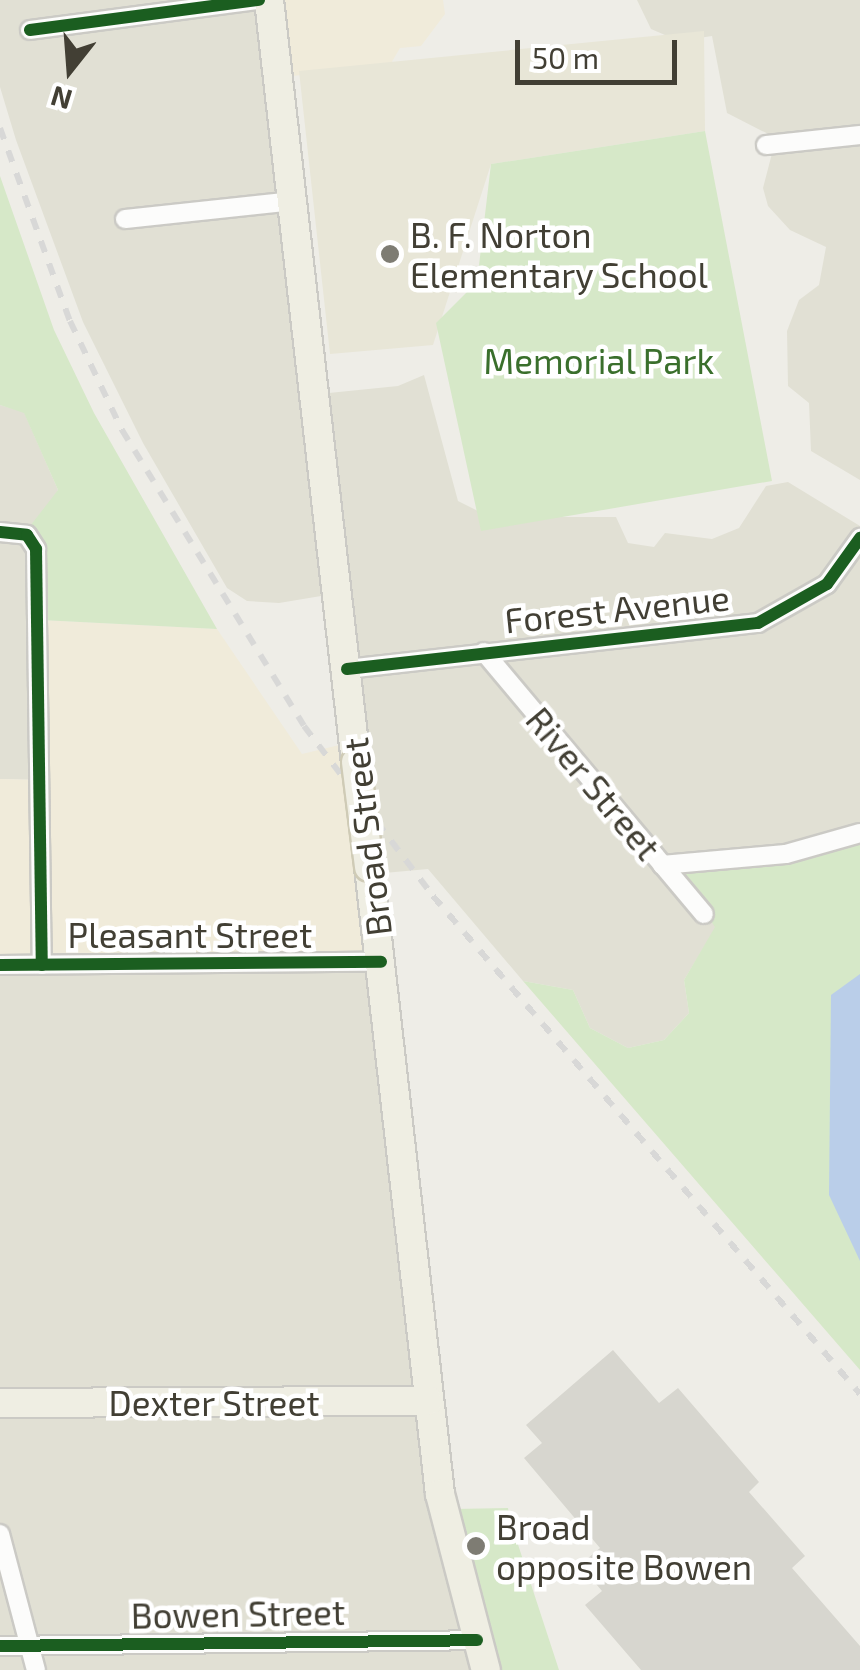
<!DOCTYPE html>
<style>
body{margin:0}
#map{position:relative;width:860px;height:1670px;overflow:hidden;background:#eeede7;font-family:"Exo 2",sans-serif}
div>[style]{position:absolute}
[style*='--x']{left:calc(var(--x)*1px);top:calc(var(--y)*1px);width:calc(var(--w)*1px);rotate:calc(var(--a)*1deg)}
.residential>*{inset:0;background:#e1e0d4}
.commercial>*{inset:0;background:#f0ebda}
.education>*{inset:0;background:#e8e6d7}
.green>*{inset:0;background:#d6e8c8}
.water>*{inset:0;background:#bacee9}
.building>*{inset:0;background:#d7d6cf}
.roads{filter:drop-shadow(2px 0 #cbcac5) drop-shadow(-2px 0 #cbcac5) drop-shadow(0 2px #cbcac5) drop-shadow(0 -2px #cbcac5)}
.minor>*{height:18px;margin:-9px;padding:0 9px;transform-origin:9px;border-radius:9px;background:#fcfcfb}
.primary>*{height:28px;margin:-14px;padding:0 14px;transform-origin:14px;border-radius:14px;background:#efeee3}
.rail>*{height:6px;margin-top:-3px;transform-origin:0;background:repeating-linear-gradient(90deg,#d8d8d7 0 12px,transparent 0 24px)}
.bridges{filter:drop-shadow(2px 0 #cfcbb6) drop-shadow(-2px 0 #cfcbb6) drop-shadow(0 2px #cfcbb6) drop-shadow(0 -2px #cfcbb6)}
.primary-bridge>*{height:28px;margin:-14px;padding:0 14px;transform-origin:14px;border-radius:14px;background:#efeee3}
.cycleway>*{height:12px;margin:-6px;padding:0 6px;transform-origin:6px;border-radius:6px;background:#1b5e20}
.dots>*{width:28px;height:28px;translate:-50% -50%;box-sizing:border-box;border:5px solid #fff;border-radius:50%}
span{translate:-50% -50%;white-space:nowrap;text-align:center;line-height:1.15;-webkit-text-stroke:9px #fff;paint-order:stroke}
.poi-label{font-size:35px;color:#423f34}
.left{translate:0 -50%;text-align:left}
.park-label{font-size:35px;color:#3a6f2c}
.street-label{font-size:35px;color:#423f34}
.north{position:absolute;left:20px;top:20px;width:100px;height:100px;-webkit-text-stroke:8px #fff;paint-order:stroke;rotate:197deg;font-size:28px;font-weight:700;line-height:40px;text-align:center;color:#423f34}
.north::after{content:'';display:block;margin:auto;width:35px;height:45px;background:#423f34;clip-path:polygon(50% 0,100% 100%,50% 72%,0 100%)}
.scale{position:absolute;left:515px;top:40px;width:162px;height:45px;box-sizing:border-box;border:5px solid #423f34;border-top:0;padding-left:12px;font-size:30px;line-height:35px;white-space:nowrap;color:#423f34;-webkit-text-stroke:8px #fff;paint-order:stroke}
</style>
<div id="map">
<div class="residential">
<i style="clip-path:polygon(0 0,272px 0,319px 394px,398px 386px,424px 375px,458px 501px,490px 517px,616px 517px,628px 543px,654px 547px,665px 533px,712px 539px,739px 528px,766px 486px,788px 482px,860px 526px,860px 828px,705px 870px,676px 870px,716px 927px,684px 980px,689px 1013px,664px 1040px,628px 1048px,590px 1028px,573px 990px,523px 981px,428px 869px,373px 874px,333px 594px,279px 603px,247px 601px,227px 588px,143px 443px,83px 322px,16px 140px,0 87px)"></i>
<i style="clip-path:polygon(637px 0,860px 0,860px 480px,811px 451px,809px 403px,788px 386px,787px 331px,799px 300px,819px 285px,826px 247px,790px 230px,768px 206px,763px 188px,776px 138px,727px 113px,712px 36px,679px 41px,651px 29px)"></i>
<i style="clip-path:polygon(0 405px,24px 412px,58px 490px,39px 524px,40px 780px,0 779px)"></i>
<i style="clip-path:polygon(0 960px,379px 961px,447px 1483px,492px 1670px,0 1670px)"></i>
</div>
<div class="commercial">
<i style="clip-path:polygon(272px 0,443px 0,445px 14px,421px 46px,400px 48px,390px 65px,284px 77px)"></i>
<i style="clip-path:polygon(41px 620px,217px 629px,302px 754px,356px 741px,380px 954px,0 960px,0 779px,39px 780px)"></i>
</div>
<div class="education">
<i style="clip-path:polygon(704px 31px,705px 131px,491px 164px,433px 345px,330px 354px,299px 71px)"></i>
</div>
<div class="green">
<i style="clip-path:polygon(705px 131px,772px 481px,481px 531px,436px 323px,477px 282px,491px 164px)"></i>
<i style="clip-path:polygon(0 176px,54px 330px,94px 413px,217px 629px,41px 620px,27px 530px,58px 490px,24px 413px,0 405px)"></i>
<i style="clip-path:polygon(860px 828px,860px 1017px,830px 1098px,831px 1148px,860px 1258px,860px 1370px,523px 981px,573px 990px,590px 1028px,628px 1048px,664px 1040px,689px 1013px,684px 980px,715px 927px,676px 869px,705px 870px)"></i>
<i style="clip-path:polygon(508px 1508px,510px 1520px,559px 1670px,492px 1670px,454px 1509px)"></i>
</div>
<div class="water">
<i style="clip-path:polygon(860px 974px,860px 1261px,829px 1195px,831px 995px)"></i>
</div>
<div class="building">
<i style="clip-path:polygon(613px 1350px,659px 1403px,678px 1388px,759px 1482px,749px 1492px,805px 1556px,792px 1568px,860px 1646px,860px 1670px,641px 1670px,585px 1605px,602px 1591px,580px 1565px,600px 1548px,524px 1458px,542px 1443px,526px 1425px)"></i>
</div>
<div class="roads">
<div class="minor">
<i style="--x:30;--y:30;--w:231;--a:-7.5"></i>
<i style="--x:766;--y:145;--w:95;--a:-6.1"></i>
<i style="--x:125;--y:219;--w:170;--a:-6.1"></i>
<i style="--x:0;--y:532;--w:27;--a:6"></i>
<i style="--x:27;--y:535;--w:17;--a:57"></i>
<i style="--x:36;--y:549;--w:416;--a:89.2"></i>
<i style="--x:484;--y:652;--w:342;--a:50"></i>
<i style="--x:347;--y:669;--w:414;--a:-6.4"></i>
<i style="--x:758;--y:623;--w:79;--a:-29.5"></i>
<i style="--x:827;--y:584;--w:57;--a:-54.3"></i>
<i style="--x:662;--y:865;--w:124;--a:-5.1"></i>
<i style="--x:786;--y:854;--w:77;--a:-15.8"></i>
<i style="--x:0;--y:965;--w:381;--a:-0.5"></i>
<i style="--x:0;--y:1534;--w:141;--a:75.2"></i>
<i style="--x:0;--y:1646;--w:477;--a:-0.7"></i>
</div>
<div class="primary">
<i style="--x:269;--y:0;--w:767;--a:83.49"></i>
<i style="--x:369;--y:867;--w:631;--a:83.54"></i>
<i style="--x:440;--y:1494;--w:182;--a:75.4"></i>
<i style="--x:0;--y:1403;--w:428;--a:-0.3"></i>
</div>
</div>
<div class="rail">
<i style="--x:0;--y:128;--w:205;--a:70.1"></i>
<i style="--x:70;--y:321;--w:121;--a:64.5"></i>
<i style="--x:122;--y:430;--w:347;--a:58.4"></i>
<i style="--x:304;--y:726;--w:213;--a:52.8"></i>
<i style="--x:433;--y:896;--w:656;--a:49.39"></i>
</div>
<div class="bridges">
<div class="primary-bridge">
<i style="--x:356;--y:762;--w:106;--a:82.9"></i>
</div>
</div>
<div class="cycleway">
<i style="--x:30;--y:30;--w:231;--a:-7.5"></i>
<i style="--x:0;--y:532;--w:27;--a:6"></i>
<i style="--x:27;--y:535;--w:17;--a:57"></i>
<i style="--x:36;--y:549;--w:416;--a:89.2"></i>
<i style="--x:347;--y:669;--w:414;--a:-6.4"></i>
<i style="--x:758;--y:623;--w:79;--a:-29.5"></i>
<i style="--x:827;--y:584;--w:57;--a:-54.3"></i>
<i style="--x:0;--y:965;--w:381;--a:-0.5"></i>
<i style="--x:0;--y:1646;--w:477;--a:-0.7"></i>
</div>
<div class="dots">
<i style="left:390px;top:254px;background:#7e7c73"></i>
<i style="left:476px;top:1546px;background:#7e7c73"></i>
</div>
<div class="poi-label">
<span class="left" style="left:410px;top:254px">B. F. Norton<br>Elementary School</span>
<span class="left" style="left:496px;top:1546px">Broad<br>opposite Bowen</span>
</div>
<div class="park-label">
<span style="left:599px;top:360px">Memorial Park</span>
</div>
<div class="street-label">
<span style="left:617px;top:608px;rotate:-6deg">Forest Avenue</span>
<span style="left:594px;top:783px;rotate:50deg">River Street</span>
<span style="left:366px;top:837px;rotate:-97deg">Broad Street</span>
<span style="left:190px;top:934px">Pleasant Street</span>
<span style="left:214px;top:1402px">Dexter Street</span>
<span style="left:238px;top:1613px;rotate:-1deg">Bowen Street</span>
</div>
<div class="north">N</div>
<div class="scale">50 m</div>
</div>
